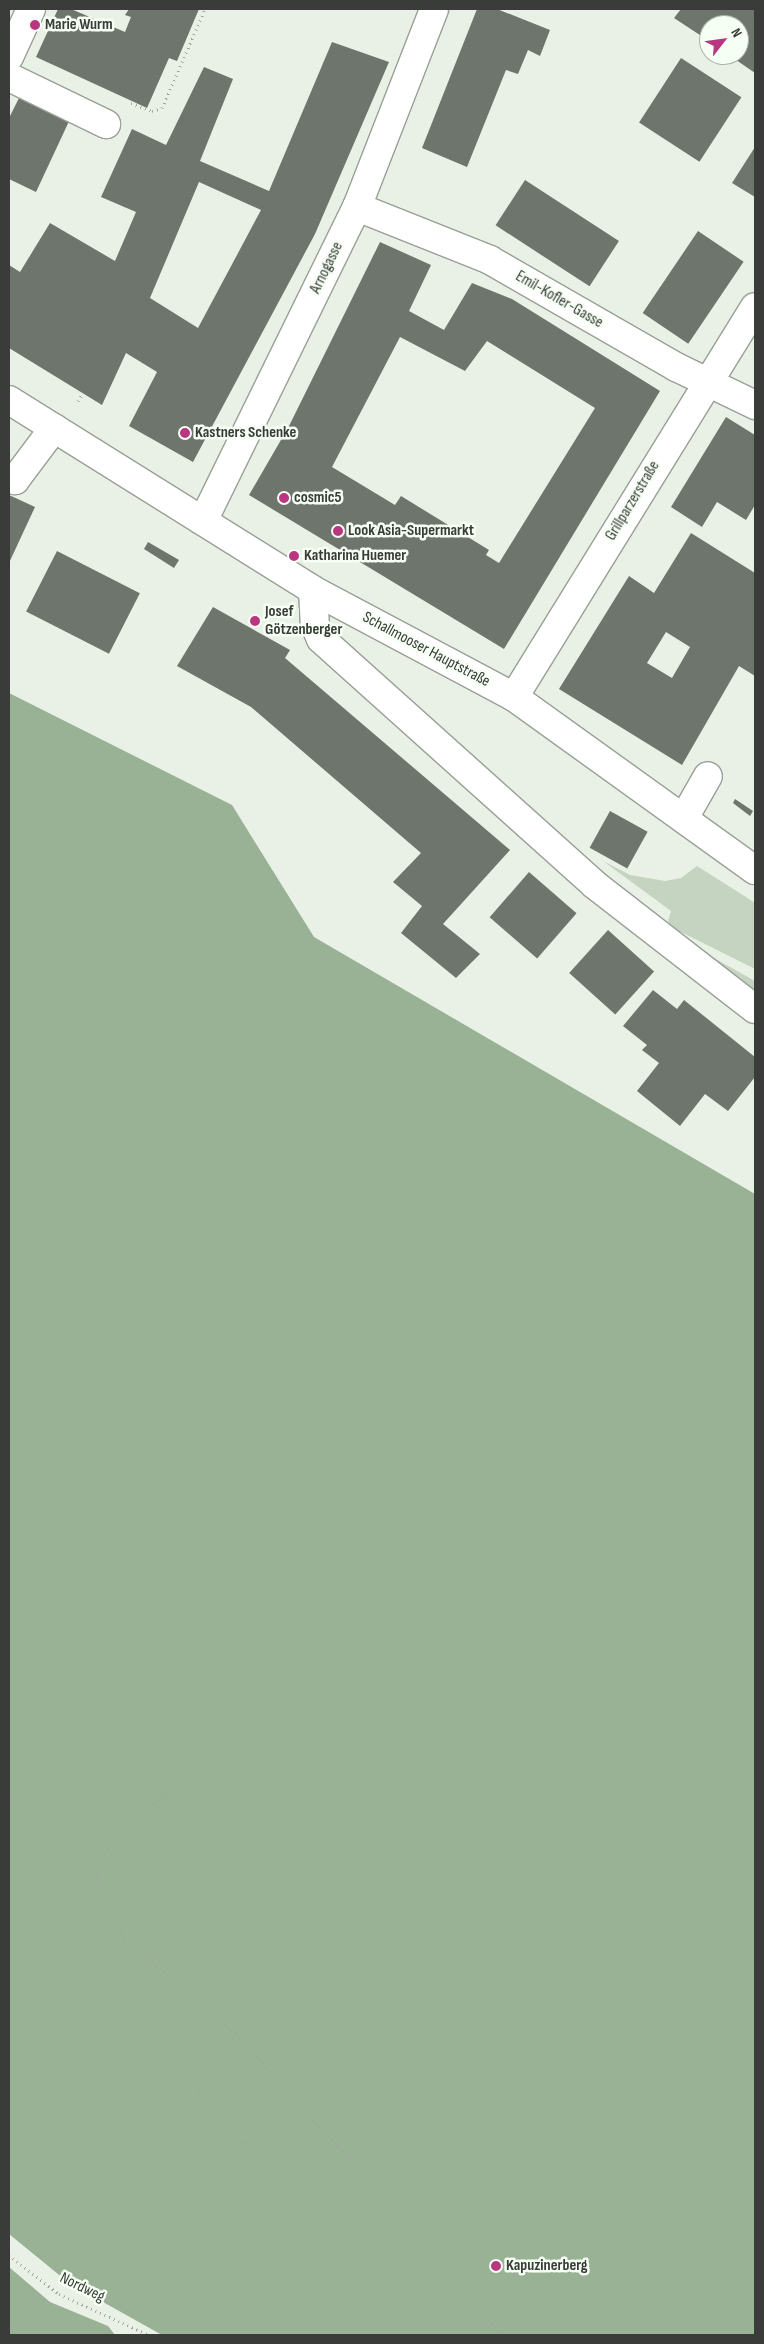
<!DOCTYPE html>
<meta charset="utf-8">
<style>
body{margin:0}
#map{position:relative;width:764px;height:2344px;overflow:hidden;background:#e9f1e6;font-family:"Sofia Sans Condensed",sans-serif}
div>[style]{position:absolute}
[style*='--x']{left:calc(var(--x)*1px);top:calc(var(--y)*1px);width:calc(var(--w)*1px);rotate:calc(var(--a)*1deg)}
.green>*{inset:0;background:#c4d4c0}
.forest>*{inset:0;background:#99b194}
.building>*{inset:0;background:#6e756c;transform-origin:0 0}
.path>*{height:3px;margin-top:-1.5px;transform-origin:0;background:repeating-linear-gradient(90deg,#a0a69e 0 1px,transparent 0 5px)}
.roads{filter:drop-shadow(1px 0 #98a096) drop-shadow(-1px 0 #98a096) drop-shadow(0 1px #98a096) drop-shadow(0 -1px #98a096)}
.minor>*{height:28px;margin:-14px;padding:0 14px;transform-origin:14px;border-radius:14px;background:#fff}
.dots>*{width:14px;height:14px;translate:-50% -50%;box-sizing:border-box;border:2px solid #f6fff4;border-radius:50%}
span{translate:-50% -50%;white-space:nowrap;text-align:center;line-height:1.15;-webkit-text-stroke:5px #f6fff4;paint-order:stroke}
.poi-label{font-size:16px;color:#393c38;font-weight:700}
.left{translate:0 -50%;text-align:left}
.street-label{font-size:16px;color:#393c38}
.frame{position:absolute;inset:0;border:10px solid #393c38;pointer-events:none}
.north{position:absolute;left:699px;top:15px;width:50px;height:50px;box-sizing:border-box;background:#f6fff4;border:1px solid #aab1a9;border-radius:50%;rotate:60deg;font-size:14px;font-weight:700;line-height:20px;text-align:center;color:#393c38}
.north::after{content:'';display:block;margin:auto;width:18px;height:22px;background:#b93781;clip-path:polygon(50% 0,100% 100%,50% 72%,0 100%)}
</style>
<div id="map">
<div class="green">
<i style="clip-path:polygon(603px 861px,630px 875px,665px 881px,681px 878px,697px 866px,746px 897px,755px 903px,755px 969px,673px 928px,668px 921px,671px 911px)"></i>
<i style="clip-path:polygon(707px 954px,755px 981px,755px 996px)"></i>
</div>
<div class="forest">
<i style="clip-path:polygon(9px 693px,232px 805px,314px 937px,755px 1194px,755px 2335px,162px 2335px,69px 2283px,9px 2234px)"></i>
<i style="clip-path:polygon(9px 2267px,50px 2302px,108px 2326px,115px 2335px,9px 2335px)"></i>
</div>
<div class="building">
<i style="clip-path:polygon(58px 9px,71px 9px,125px 32px,131px 17px,125px 15px,129px 9px,199px 9px,177px 61px,169px 58px,147px 108px,36px 57px)"></i>
<i style="clip-path:polygon(477px 9px,497px 9px,550px 30px,540px 56px,528px 50px,518px 74px,506px 70px,467px 167px,422px 148px)"></i>
<i style="clip-path:polygon(681px 9px,755px 9px,755px 73px,729px 55px,739px 55px,739px 25px,709px 25px,709px 41px,674px 18px)"></i>
<i style="clip-path:polygon(evenodd,332px 42px,389px 62px,315px 234px,193px 462px,129px 426px,157px 372px,126px 353px,102px 405px,9px 348px,9px 265px,20px 272px,50px 223px,115px 261px,136px 212px,101px 197px,132px 129px,166px 145px,204px 67px,233px 79px,200px 161px,269px 191px,332px 42px,199px 182px,261px 210px,198px 328px,150px 298px,199px 182px)"></i>
<i style="left:681px;top:58px;width:72px;height:77px;rotate:33deg"></i>
<i style="clip-path:polygon(22px 92px,71px 117px,36px 192px,9px 179px,9px 118px)"></i>
<i style="clip-path:polygon(755px 147px,755px 197px,732px 183px)"></i>
<i style="left:525px;top:180px;width:112px;height:54px;rotate:33deg"></i>
<i style="left:698px;top:231px;width:55px;height:99px;rotate:34deg"></i>
<i style="clip-path:polygon(evenodd,380px 242px,431px 265px,409px 311px,444px 330px,472px 283px,512px 299px,660px 391px,504px 649px,249px 495px,289px 426px,380px 242px,400px 337px,465px 371px,487px 341px,595px 408px,499px 563px,486px 555px,489px 550px,401px 496px,395px 505px,332px 467px,400px 337px)"></i>
<i style="clip-path:polygon(726px 417px,755px 435px,755px 505px,746px 520px,717px 502px,702px 527px,671px 507px)"></i>
<i style="clip-path:polygon(9px 495px,35px 507px,9px 563px)"></i>
<i style="clip-path:polygon(evenodd,691px 533px,755px 573px,755px 676px,739px 666px,682px 765px,559px 689px,629px 576px,654px 593px,691px 533px,666px 632px,690px 647px,672px 678px,647px 663px,666px 632px)"></i>
<i style="clip-path:polygon(148px 542px,179px 560px,174px 568px,144px 549px)"></i>
<i style="left:57px;top:551px;width:93px;height:68px;rotate:27deg"></i>
<i style="clip-path:polygon(213px 607px,290px 650px,285px 658px,510px 850px,443px 924px,480px 954px,456px 978px,401px 933px,422px 906px,393px 882px,421px 853px,251px 707px,177px 666px)"></i>
<i style="clip-path:polygon(735px 799px,753px 811px,750px 816px,733px 803px)"></i>
<i style="left:610px;top:811px;width:43px;height:42px;rotate:29deg"></i>
<i style="left:529px;top:872px;width:63px;height:60px;rotate:41deg"></i>
<i style="left:608px;top:930px;width:62px;height:58px;rotate:42deg"></i>
<i style="clip-path:polygon(653px 990px,677px 1009px,684px 1000px,755px 1057px,755px 1077px,728px 1111px,705px 1094px,680px 1126px,637px 1091px,659px 1063px,642px 1050px,647px 1045px,623px 1026px)"></i>
</div>
<div class="path">
<i style="--x:131;--y:103;--w:22;--a:21"></i>
<i style="--x:152;--y:111;--w:10;--a:-17"></i>
<i style="--x:162;--y:108;--w:108;--a:-66.5"></i>
<i style="--x:78;--y:401;--w:9;--a:-58"></i>
<i style="--x:9;--y:1803;--w:104;--a:36"></i>
<i style="--x:93;--y:1864;--w:82;--a:67.2"></i>
<i style="--x:125;--y:1940;--w:150;--a:40.1"></i>
<i style="--x:240;--y:2037;--w:128;--a:48.8"></i>
<i style="--x:324;--y:2133;--w:129;--a:42.8"></i>
<i style="--x:419;--y:2221;--w:140;--a:54.3"></i>
<i style="--x:93;--y:1864;--w:119;--a:-44.3"></i>
<i style="--x:239;--y:2037;--w:16;--a:169"></i>
<i style="--x:223;--y:2040;--w:40;--a:122.9"></i>
<i style="--x:201;--y:2074;--w:23;--a:97"></i>
<i style="--x:198;--y:2097;--w:42;--a:55.6"></i>
<i style="--x:222;--y:2132;--w:41;--a:24.7"></i>
<i style="--x:9;--y:2255;--w:63;--a:38"></i>
<i style="--x:59;--y:2294;--w:99;--a:24.5"></i>
</div>
<div class="roads">
<div class="minor">
<i style="--x:9;--y:57;--w:53;--a:-65.4"></i>
<i style="--x:9;--y:77;--w:108;--a:25.9"></i>
<i style="--x:357;--y:207;--w:143;--a:21.7"></i>
<i style="--x:490;--y:260;--w:215;--a:29.9"></i>
<i style="--x:676;--y:367;--w:88;--a:25.7"></i>
<i style="--x:9;--y:400;--w:358;--a:32"></i>
<i style="--x:313;--y:590;--w:228;--a:28"></i>
<i style="--x:514;--y:697;--w:297;--a:35.7"></i>
<i style="--x:9;--y:477;--w:7;--a:27"></i>
<i style="--x:15;--y:480;--w:65;--a:-53.1"></i>
<i style="--x:203;--y:521;--w:350;--a:-63.9"></i>
<i style="--x:357;--y:207;--w:212;--a:-68.7"></i>
<i style="--x:313;--y:590;--w:35;--a:87"></i>
<i style="--x:315;--y:625;--w:15;--a:67"></i>
<i style="--x:321;--y:639;--w:368;--a:41.9"></i>
<i style="--x:595;--y:885;--w:202;--a:37.8"></i>
<i style="--x:514;--y:697;--w:458;--a:-58.3"></i>
<i style="--x:684;--y:818;--w:48;--a:-60.3"></i>
</div>
</div>
<div class="dots">
<i style="left:35px;top:25px;background:#b93781"></i>
<i style="left:185px;top:433px;background:#b93781"></i>
<i style="left:284px;top:498px;background:#b93781"></i>
<i style="left:338px;top:531px;background:#b93781"></i>
<i style="left:294px;top:556px;background:#b93781"></i>
<i style="left:255px;top:621px;background:#b93781"></i>
<i style="left:496px;top:2266px;background:#b93781"></i>
</div>
<div class="poi-label">
<span class="left" style="left:45px;top:25px">Marie Wurm</span>
<span class="left" style="left:195px;top:433px">Kastners Schenke</span>
<span class="left" style="left:294px;top:498px">cosmic5</span>
<span class="left" style="left:348px;top:531px">Look Asia-Supermarkt</span>
<span class="left" style="left:304px;top:556px">Katharina Huemer</span>
<span class="left" style="left:265px;top:621px">Josef<br>Götzenberger</span>
<span class="left" style="left:506px;top:2266px">Kapuzinerberg</span>
</div>
<div class="street-label">
<span style="left:327px;top:268px;rotate:-64deg">Arnogasse</span>
<span style="left:559px;top:300px;rotate:30deg">Emil-Kofler-Gasse</span>
<span style="left:633px;top:501px;rotate:-59deg">Grillparzerstraße</span>
<span style="left:426px;top:650px;rotate:28deg">Schallmooser Hauptstraße</span>
<span style="left:82px;top:2288px;rotate:26deg">Nordweg</span>
</div>
<div class="frame"></div>
<div class="north">N</div>
</div>
